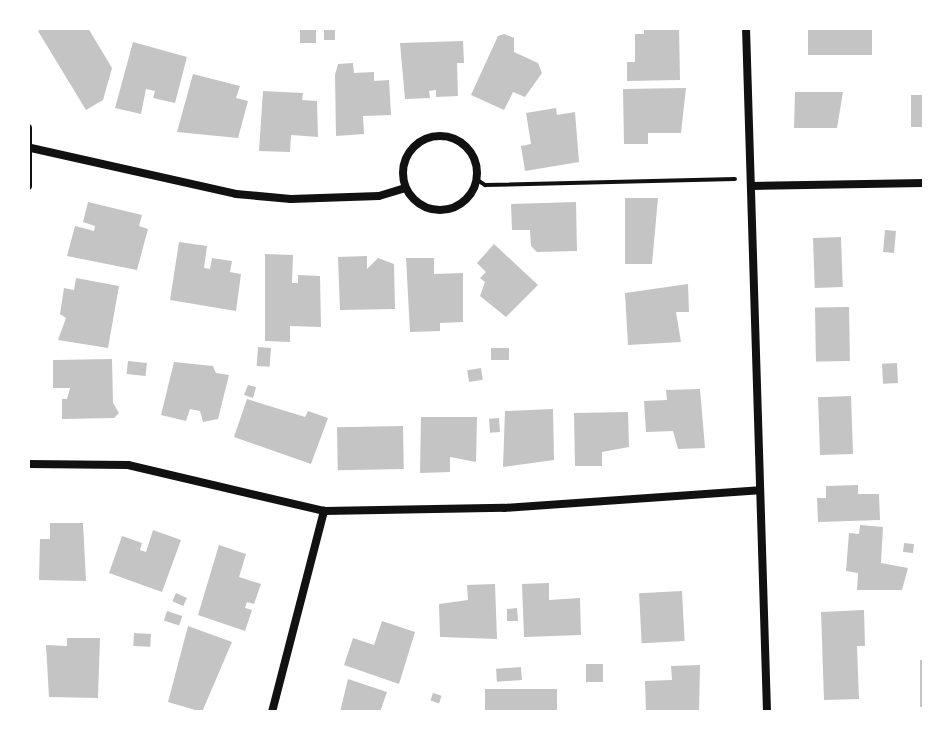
<!DOCTYPE html>
<style>
body{margin:0}
#map{position:relative;width:952px;height:740px;overflow:hidden;background:#fff;font-family:Karla,sans-serif}
div>[style]{position:absolute}
[style*='--x']{left:calc(var(--x)*1px);top:calc(var(--y)*1px);width:calc(var(--w)*1px);rotate:calc(var(--a)*1deg)}
.building>*{inset:0;background:#c4c4c4;transform-origin:0 0}
.path>*{height:4px;margin:-2px;padding:0 2px;transform-origin:2px;border-radius:2px;background:#111}
.minor>*{height:8px;margin:-4px;padding:0 4px;transform-origin:4px;border-radius:4px;background:#111}
.minor>.ring{margin:-4px;padding:0;box-sizing:content-box;background:none;border:8px solid #111;border-radius:50%}
span{translate:-50% -50%;white-space:nowrap;text-align:center;line-height:1.15;-webkit-text-stroke:6px #fff;paint-order:stroke}
.frame{position:absolute;inset:0;border:30px solid #fff;pointer-events:none}
</style>
<div id="map">
<div class="building">
<i style="clip-path:polygon(42px 28px,88px 28px,112px 68px,103px 100px,86px 110px,38px 31px)"></i>
<i style="left:324px;top:28px;width:11px;height:12px"></i>
<i style="clip-path:polygon(644px 28px,679px 28px,680px 80px,627px 81px,627px 62px,635px 62px,635px 34px,644px 34px)"></i>
<i style="left:808px;top:28px;width:64px;height:27px"></i>
<i style="left:300px;top:29px;width:16px;height:14px"></i>
<i style="clip-path:polygon(504px 34px,514px 38px,514px 52px,538px 63px,542px 73px,525px 97px,513px 92px,504px 110px,471px 95px,498px 36px)"></i>
<i style="clip-path:polygon(463px 41px,464px 63px,457px 63px,458px 96px,436px 97px,436px 90px,429px 91px,430px 98px,405px 99px,400px 43px)"></i>
<i style="clip-path:polygon(133px 42px,187px 57px,175px 103px,153px 98px,155px 91px,146px 89px,141px 114px,115px 108px)"></i>
<i style="clip-path:polygon(353px 63px,354px 73px,374px 72px,374px 81px,389px 80px,391px 115px,363px 116px,364px 134px,336px 136px,335px 75px,338px 64px)"></i>
<i style="clip-path:polygon(193px 74px,240px 86px,236px 98px,248px 101px,238px 138px,177px 132px)"></i>
<i style="clip-path:polygon(686px 88px,681px 133px,648px 133px,648px 144px,624px 144px,623px 89px)"></i>
<i style="clip-path:polygon(263px 91px,303px 93px,302px 100px,317px 101px,318px 137px,291px 135px,290px 152px,259px 151px)"></i>
<i style="clip-path:polygon(795px 92px,843px 92px,837px 128px,794px 128px)"></i>
<i style="left:911px;top:95px;width:13px;height:32px"></i>
<i style="clip-path:polygon(556px 108px,557px 115px,575px 112px,579px 162px,525px 171px,521px 146px,531px 144px,526px 113px)"></i>
<i style="clip-path:polygon(625px 198px,658px 198px,652px 264px,625px 264px)"></i>
<i style="clip-path:polygon(88px 202px,142px 215px,139px 226px,148px 229px,137px 270px,67px 256px,75px 226px,94px 231px,95px 226px,83px 222px)"></i>
<i style="clip-path:polygon(576px 202px,577px 251px,537px 252px,531px 246px,530px 230px,512px 230px,511px 204px)"></i>
<i style="left:885px;top:230px;width:11px;height:22px;rotate:5deg"></i>
<i style="left:841px;top:237px;width:50px;height:28px;rotate:88deg"></i>
<i style="clip-path:polygon(179px 242px,207px 246px,204px 268px,210px 269px,212px 258px,232px 261px,230px 272px,241px 274px,236px 311px,170px 300px)"></i>
<i style="clip-path:polygon(494px 244px,538px 285px,506px 317px,480px 296px,485px 282px,480px 278px,486px 272px,477px 263px)"></i>
<i style="clip-path:polygon(265px 254px,293px 255px,292px 283px,298px 283px,298px 275px,320px 276px,321px 327px,290px 326px,290px 342px,265px 341px)"></i>
<i style="clip-path:polygon(367px 256px,367px 269px,378px 258px,394px 264px,395px 309px,340px 310px,338px 257px)"></i>
<i style="clip-path:polygon(406px 258px,434px 258px,434px 274px,463px 273px,463px 322px,440px 323px,440px 331px,410px 332px)"></i>
<i style="clip-path:polygon(76px 278px,119px 286px,108px 348px,58px 340px,66px 318px,60px 314px,64px 288px,74px 290px)"></i>
<i style="clip-path:polygon(688px 284px,689px 312px,676px 312px,681px 342px,628px 345px,625px 293px)"></i>
<i style="left:849px;top:307px;width:54px;height:34px;rotate:89deg"></i>
<i style="left:258px;top:347px;width:13px;height:19px;rotate:4deg"></i>
<i style="left:509px;top:348px;width:12px;height:18px;rotate:90deg"></i>
<i style="clip-path:polygon(112px 359px,113px 403px,119px 413px,114px 418px,62px 419px,62px 399px,67px 399px,70px 388px,53px 388px,53px 360px)"></i>
<i style="left:128px;top:361px;width:19px;height:13px;rotate:6deg"></i>
<i style="clip-path:polygon(174px 362px,213px 366px,216px 373px,229px 375px,218px 419px,203px 422px,200px 411px,190px 409px,186px 421px,161px 415px)"></i>
<i style="left:897px;top:363px;width:20px;height:15px;rotate:87deg"></i>
<i style="left:481px;top:368px;width:12px;height:14px;rotate:81deg"></i>
<i style="clip-path:polygon(248px 385px,256px 387px,253px 398px,244px 395px)"></i>
<i style="clip-path:polygon(700px 389px,705px 448px,678px 449px,673px 431px,646px 432px,644px 401px,667px 400px,666px 390px)"></i>
<i style="left:851px;top:396px;width:58px;height:33px;rotate:88deg"></i>
<i style="clip-path:polygon(247px 399px,305px 417px,308px 411px,328px 418px,311px 464px,234px 437px)"></i>
<i style="clip-path:polygon(553px 409px,554px 460px,503px 467px,505px 411px)"></i>
<i style="clip-path:polygon(628px 412px,629px 447px,602px 452px,602px 466px,575px 466px,574px 413px)"></i>
<i style="clip-path:polygon(421px 417px,477px 417px,476px 462px,450px 457px,450px 472px,420px 473px)"></i>
<i style="left:499px;top:418px;width:14px;height:10px;rotate:86deg"></i>
<i style="left:403px;top:426px;width:43px;height:66px;rotate:89deg"></i>
<i style="clip-path:polygon(858px 485px,858px 494px,879px 494px,880px 520px,818px 522px,817px 498px,826px 498px,826px 486px)"></i>
<i style="clip-path:polygon(50px 523px,83px 523px,86px 581px,39px 580px,40px 539px,50px 539px)"></i>
<i style="clip-path:polygon(860px 525px,883px 527px,881px 563px,908px 568px,902px 590px,857px 590px,858px 573px,846px 571px,849px 533px,859px 534px)"></i>
<i style="clip-path:polygon(153px 530px,181px 540px,162px 592px,109px 573px,122px 536px,142px 543px,140px 550px,146px 552px)"></i>
<i style="left:904px;top:543px;width:10px;height:9px;rotate:6deg"></i>
<i style="clip-path:polygon(219px 545px,246px 554px,239px 577px,261px 584px,254px 604px,247px 602px,245px 608px,252px 610px,245px 631px,198px 615px)"></i>
<i style="clip-path:polygon(549px 583px,549px 600px,580px 598px,581px 635px,524px 637px,522px 584px)"></i>
<i style="clip-path:polygon(495px 584px,497px 639px,440px 637px,439px 604px,468px 600px,467px 585px)"></i>
<i style="left:682px;top:591px;width:50px;height:43px;rotate:87deg"></i>
<i style="left:176px;top:593px;width:12px;height:9px;rotate:24deg"></i>
<i style="clip-path:polygon(517px 608px,518px 621px,507px 621px,507px 609px)"></i>
<i style="clip-path:polygon(864px 610px,865px 646px,857px 646px,859px 699px,824px 700px,821px 612px)"></i>
<i style="left:167px;top:611px;width:16px;height:10px;rotate:18deg"></i>
<i style="clip-path:polygon(382px 621px,415px 632px,399px 684px,344px 665px,353px 638px,374px 645px)"></i>
<i style="clip-path:polygon(188px 626px,232px 642px,202px 712px,168px 702px)"></i>
<i style="left:134px;top:633px;width:17px;height:13px;rotate:3deg"></i>
<i style="clip-path:polygon(67px 638px,100px 638px,98px 698px,49px 697px,46px 645px,67px 646px)"></i>
<i style="left:920px;top:660px;width:4px;height:47px"></i>
<i style="left:586px;top:664px;width:17px;height:18px"></i>
<i style="clip-path:polygon(700px 665px,699px 712px,646px 712px,645px 681px,672px 680px,671px 666px)"></i>
<i style="left:521px;top:667px;width:13px;height:25px;rotate:86deg"></i>
<i style="clip-path:polygon(348px 679px,387px 692px,380px 712px,340px 712px)"></i>
<i style="left:485px;top:689px;width:72px;height:23px"></i>
<i style="left:433px;top:693px;width:9px;height:8px;rotate:18deg"></i>
</div>
<div class="path">
<i style="--x:476;--y:179;--w:11;--a:34"></i>
<i style="--x:485;--y:185;--w:250;--a:-1.4"></i>
</div>
<div class="minor">
<i style="--x:746;--y:28;--w:684;--a:88.24"></i>
<i style="--x:28;--y:128;--w:58;--a:90"></i>
<i class="ring" style="left:403px;top:136px;width:66px;height:66px"></i>
<i style="--x:31;--y:148;--w:210;--a:12.6"></i>
<i style="--x:236;--y:194;--w:55;--a:5.2"></i>
<i style="--x:291;--y:199;--w:88;--a:-2"></i>
<i style="--x:379;--y:196;--w:28;--a:-17"></i>
<i style="--x:751;--y:186;--w:173;--a:-1"></i>
<i style="--x:28;--y:464;--w:100;--a:0.6"></i>
<i style="--x:128;--y:465;--w:201;--a:13.2"></i>
<i style="--x:324;--y:511;--w:180;--a:-1"></i>
<i style="--x:504;--y:508;--w:256;--a:-4"></i>
<i style="--x:272;--y:712;--w:208;--a:-75.5"></i>
</div>
<div class="frame"></div>
</div>
